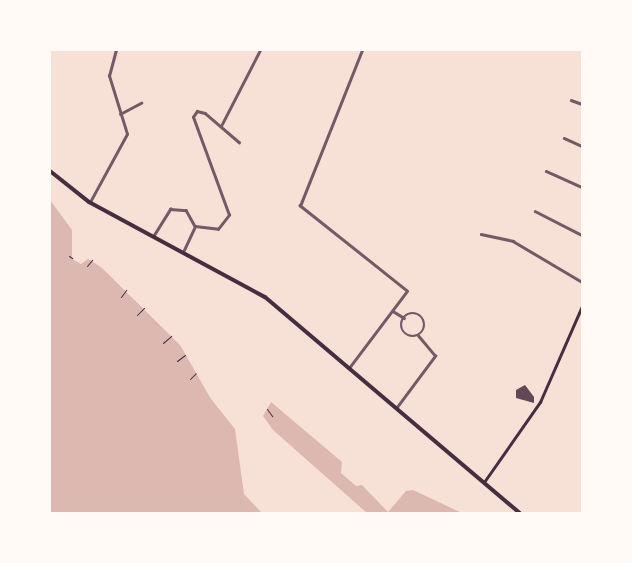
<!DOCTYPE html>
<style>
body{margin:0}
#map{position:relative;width:632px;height:563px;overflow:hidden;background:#f7e1d7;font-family:Karla,sans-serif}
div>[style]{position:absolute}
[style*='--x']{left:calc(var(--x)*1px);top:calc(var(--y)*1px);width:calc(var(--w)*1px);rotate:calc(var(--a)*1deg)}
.water>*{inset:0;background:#dcb8b0}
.building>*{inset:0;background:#644757}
.path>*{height:1px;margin:-0.5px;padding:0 0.5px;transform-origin:0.5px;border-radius:0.5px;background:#4a2c40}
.minor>*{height:2.5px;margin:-1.25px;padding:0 1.25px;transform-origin:1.25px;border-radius:1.25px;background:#755966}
.minor>.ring{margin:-1.25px;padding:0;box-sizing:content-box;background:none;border:2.5px solid #755966;border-radius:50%}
.secondary>*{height:3px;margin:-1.5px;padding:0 1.5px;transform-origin:1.5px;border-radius:1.5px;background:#4a2c40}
.trunk>*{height:4px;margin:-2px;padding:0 2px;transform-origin:2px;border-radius:2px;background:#4a2c40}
span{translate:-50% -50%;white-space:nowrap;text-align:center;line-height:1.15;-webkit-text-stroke:5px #fffaf5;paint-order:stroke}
.frame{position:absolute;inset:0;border:51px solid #fffaf5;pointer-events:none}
</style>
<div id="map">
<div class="water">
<i style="clip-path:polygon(50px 200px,72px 230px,72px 259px,81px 264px,88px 259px,101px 267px,180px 345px,211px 399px,235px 429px,244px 494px,262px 513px,50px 513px)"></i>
<i style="clip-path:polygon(271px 402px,342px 462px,341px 473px,356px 486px,362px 485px,388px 512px,406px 491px,413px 490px,462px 513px,367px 513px,273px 430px,263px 416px)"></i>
</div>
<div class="building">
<i style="clip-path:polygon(525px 385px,534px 397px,534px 403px,516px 398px,516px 390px)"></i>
</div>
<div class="path">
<i style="--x:69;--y:256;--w:4;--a:34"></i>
<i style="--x:87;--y:266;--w:8;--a:-50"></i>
<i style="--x:121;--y:297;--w:9;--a:-54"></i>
<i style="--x:137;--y:315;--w:10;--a:-45"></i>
<i style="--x:163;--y:343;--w:11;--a:-41"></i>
<i style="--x:177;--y:361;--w:10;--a:-37"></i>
<i style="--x:190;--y:379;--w:8;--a:-45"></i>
<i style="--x:267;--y:409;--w:9;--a:54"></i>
</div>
<div class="minor">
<i style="--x:571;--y:100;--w:12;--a:20"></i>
<i style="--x:120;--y:114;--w:24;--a:-28"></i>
<i style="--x:221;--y:126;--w:85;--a:-62.8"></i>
<i style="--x:564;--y:138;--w:20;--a:24"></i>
<i style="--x:546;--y:171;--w:39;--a:24"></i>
<i style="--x:90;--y:202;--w:77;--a:-61.4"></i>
<i style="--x:127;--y:134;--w:61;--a:-107.2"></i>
<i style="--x:109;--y:76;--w:27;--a:-75"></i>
<i style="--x:535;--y:211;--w:53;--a:27.1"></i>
<i style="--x:481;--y:234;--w:33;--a:12"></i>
<i style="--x:513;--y:241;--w:80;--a:30.7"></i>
<i style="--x:154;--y:235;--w:31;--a:-58"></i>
<i style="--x:170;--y:209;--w:16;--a:4"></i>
<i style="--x:186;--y:210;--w:18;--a:61"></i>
<i style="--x:184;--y:250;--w:26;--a:-65"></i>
<i style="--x:195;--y:226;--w:23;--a:7"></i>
<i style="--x:218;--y:229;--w:18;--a:-52"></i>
<i style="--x:229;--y:215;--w:104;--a:-110.2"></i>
<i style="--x:193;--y:117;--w:7;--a:-56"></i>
<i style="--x:197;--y:111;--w:8;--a:14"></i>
<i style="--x:205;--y:113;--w:45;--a:40.5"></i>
<i style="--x:393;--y:311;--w:13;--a:32"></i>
<i class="ring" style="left:401px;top:313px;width:21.5px;height:21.5px"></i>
<i style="--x:349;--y:368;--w:96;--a:-53"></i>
<i style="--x:407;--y:291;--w:137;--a:-141.5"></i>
<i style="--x:300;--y:206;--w:168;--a:-68.3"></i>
<i style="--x:397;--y:407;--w:64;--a:-53.3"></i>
<i style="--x:435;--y:356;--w:26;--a:-130"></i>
</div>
<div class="secondary">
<i style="--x:484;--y:482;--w:98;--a:-55"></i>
<i style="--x:540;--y:402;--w:105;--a:-66.4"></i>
</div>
<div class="trunk">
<i style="--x:50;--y:171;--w:50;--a:38.5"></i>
<i style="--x:89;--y:202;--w:200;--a:28.4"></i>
<i style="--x:265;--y:297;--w:334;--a:40.3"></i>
</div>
<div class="frame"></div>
</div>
